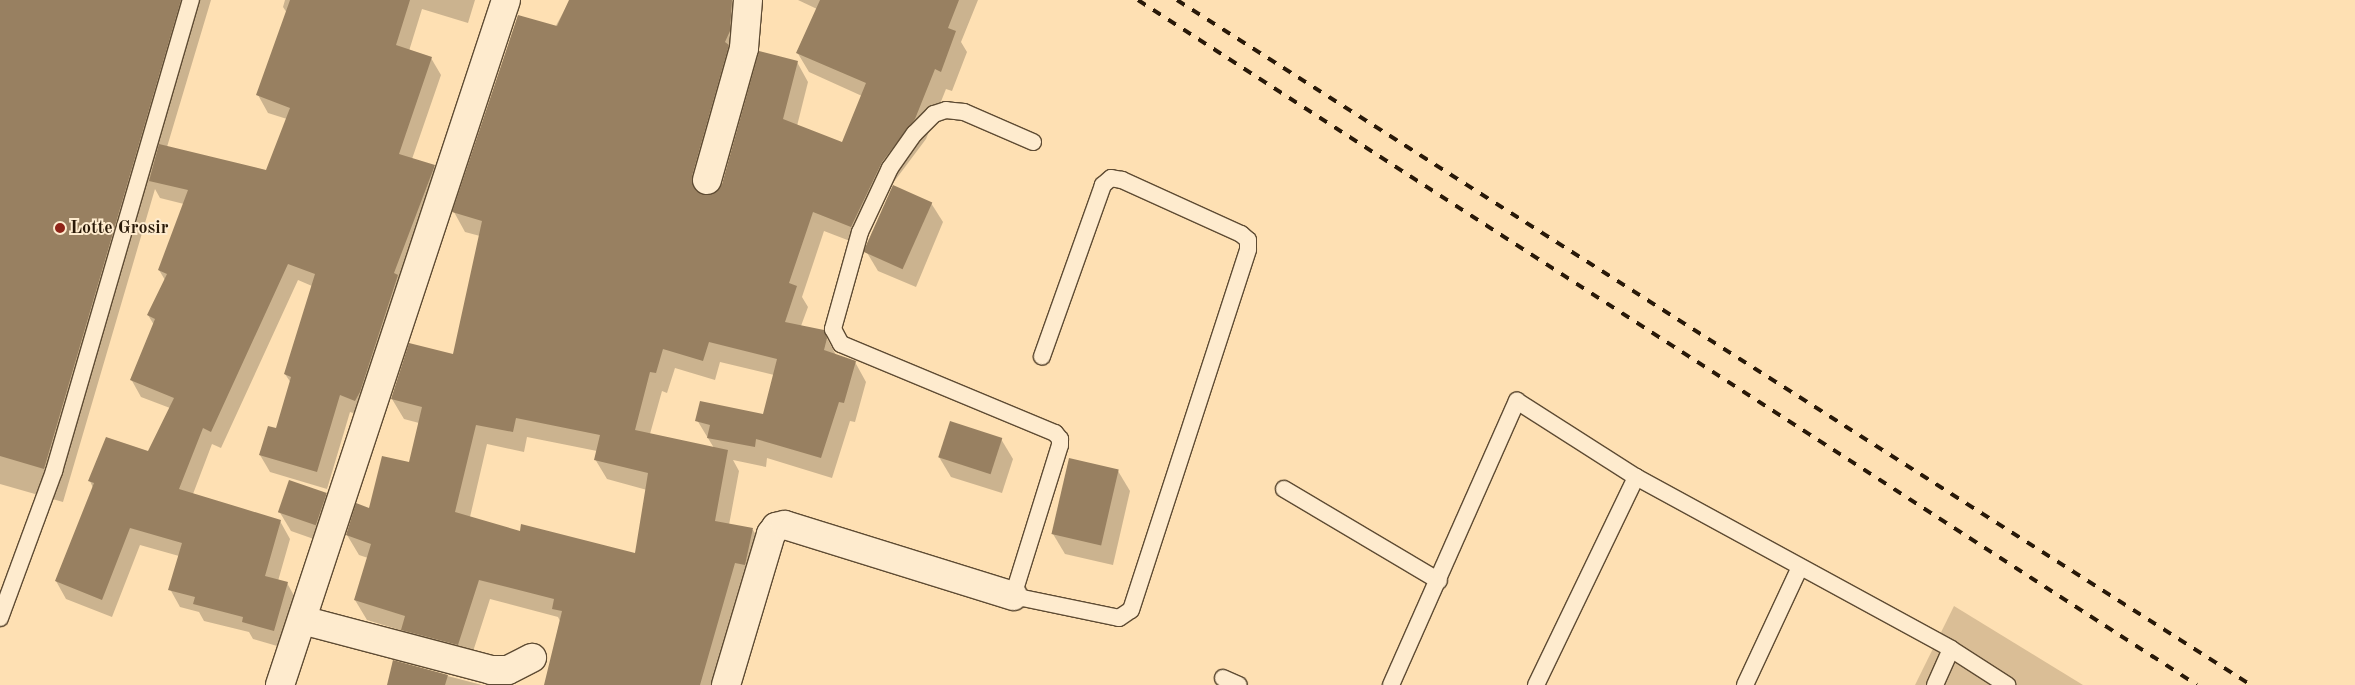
<!DOCTYPE html>
<style>
body{margin:0}
#map{position:relative;width:2355px;height:685px;overflow:hidden;background:#fee0b3;font-family:"Old Standard TT",serif}
div>[style]{position:absolute}
[style*='--x']{left:calc(var(--x)*1px);top:calc(var(--y)*1px);width:calc(var(--w)*1px);rotate:calc(var(--a)*1deg)}
.green>*{inset:0;background:#dabe96}
.shadow>*{inset:0;background:#0003}
.building>*{inset:0;background:#988061;transform-origin:0 0}
.roads{filter:drop-shadow(1px 0 #5e4b33) drop-shadow(-1px 0 #5e4b33) drop-shadow(0 1px #5e4b33) drop-shadow(0 -1px #5e4b33)}
.service>*{height:16px;margin:-8px;padding:0 8px;transform-origin:8px;border-radius:8px;background:#feebce}
.minor>*{height:28px;margin:-14px;padding:0 14px;transform-origin:14px;border-radius:14px;background:#feebce}
.rail>*{height:4px;margin-top:-2px;transform-origin:0;background:repeating-linear-gradient(90deg,#291908 0 9px,transparent 0 18px)}
.dots>*{width:14px;height:14px;translate:-50% -50%;box-sizing:border-box;border:2px solid #feebce;border-radius:50%}
span{translate:-50% -50%;white-space:nowrap;text-align:center;line-height:1.15;-webkit-text-stroke:4px #feebce;paint-order:stroke}
.poi-label{font-size:18px;color:#291908;font-weight:700}
.left{translate:0 -50%;text-align:left}
</style>
<div id="map">
<div class="green">
<i style="clip-path:polygon(1954px 606px,2083px 685px,1915px 685px)"></i>
</div>
<div class="shadow">
<i style="clip-path:polygon(0 0,211px 0,167px 147px,267px 171px,287px 119px,268px 113px,258px 95px,287px 13px,283px 7px,285px 0,475px 0,468px 23px,422px 9px,409px 51px,431px 58px,441px 75px,412px 159px,434px 166px,444px 183px,365px 417px,350px 412px,327px 489px,270px 472px,260px 455px,277px 430px,291px 383px,285px 374px,312px 286px,298px 280px,221px 448px,212px 444px,193px 494px,280px 521px,290px 539px,278px 581px,287px 583px,297px 601px,284px 648px,253px 639px,249px 632px,204px 621px,199px 612px,180px 607px,170px 589px,179px 556px,140px 545px,112px 617px,66px 599px,56px 581px,93px 488px,90px 481px,149px 453px,170px 408px,141px 397px,131px 379px,154px 325px,148px 315px,165px 280px,159px 270px,184px 204px,160px 198px,155px 189px,63px 502px,0 484px)"></i>
<i style="clip-path:polygon(evenodd,570px 0,762px 0,703px 194px,711px 197px,723px 185px,797px 62px,808px 82px,797px 126px,843px 144px,862px 96px,809px 72px,797px 52px,817px 9px,798px 0,978px 0,961px 42px,967px 52px,952px 91px,946px 89px,926px 139px,893px 183px,863px 246px,824px 231px,802px 297px,808px 307px,801px 326px,823px 331px,836px 355px,855px 362px,866px 382px,855px 422px,850px 421px,832px 478px,767px 458px,766px 467px,733px 460px,739px 471px,729px 525px,753px 530px,764px 549px,717px 685px,545px 685px,560px 621px,558px 617px,490px 599px,469px 664px,414px 650px,403px 631px,367px 620px,355px 600px,368px 558px,359px 555px,347px 535px,410px 463px,419px 423px,404px 419px,392px 399px,410px 344px,454px 356px,480px 236px,465px 232px,454px 212px,570px 0,720px 362px,774px 375px,764px 415px,697px 420px,714px 448px,650px 434px,662px 391px,667px 393px,675px 368px,715px 380px,720px 362px,570px 0,527px 437px,597px 451px,595px 459px,607px 479px,647px 490px,636px 555px,520px 533px,470px 517px,487px 444px,524px 452px,527px 437px)"></i>
<i style="clip-path:polygon(931px 203px,943px 222px,916px 287px,878px 271px,866px 251px)"></i>
<i style="clip-path:polygon(1001px 439px,1013px 459px,1002px 493px,951px 477px,939px 457px)"></i>
<i style="clip-path:polygon(1118px 471px,1130px 491px,1113px 565px,1065px 554px,1053px 534px)"></i>
<i style="clip-path:polygon(326px 494px,338px 514px,328px 544px,291px 531px,279px 511px)"></i>
<i style="clip-path:polygon(394px 662px,482px 685px,388px 685px)"></i>
</div>
<div class="building">
<i style="clip-path:polygon(0 0,181px 0,44px 469px,0 456px)"></i>
<i style="clip-path:polygon(290px 0,410px 0,396px 45px,432px 57px,399px 154px,435px 165px,394px 273px,398px 275px,360px 392px,355px 401px,340px 395px,317px 472px,259px 455px,268px 426px,276px 428px,291px 377px,284px 374px,315px 274px,288px 264px,211px 432px,203px 428px,179px 489px,281px 520px,265px 576px,288px 582px,274px 631px,242px 622px,243px 617px,193px 604px,195px 597px,168px 590px,182px 543px,130px 528px,102px 600px,55px 581px,94px 483px,88px 481px,106px 437px,148px 451px,174px 398px,130px 380px,155px 319px,147px 315px,167px 274px,158px 270px,188px 190px,149px 181px,159px 144px,266px 170px,290px 108px,256px 95px)"></i>
<i style="clip-path:polygon(evenodd,569px 0,732px 0,730px 31px,725px 42px,729px 45px,692px 176px,696px 191px,710px 195px,722px 184px,759px 51px,798px 61px,783px 119px,842px 142px,866px 83px,796px 53px,820px 0,959px 0,948px 28px,956px 31px,941px 72px,935px 69px,915px 119px,882px 162px,851px 227px,813px 212px,789px 283px,797px 286px,785px 322px,824px 330px,827px 338px,824px 350px,856px 361px,844px 403px,839px 402px,821px 458px,756px 439px,755px 447px,707px 438px,710px 425px,695px 421px,700px 401px,763px 414px,777px 359px,709px 342px,703px 361px,663px 349px,656px 373px,650px 372px,635px 430px,728px 450px,715px 521px,753px 528px,745px 565px,735px 563px,700px 685px,544px 685px,562px 611px,552px 609px,554px 599px,479px 580px,458px 645px,401px 630px,405px 616px,354px 600px,371px 544px,346px 535px,356px 503px,369px 508px,382px 456px,409px 462px,422px 407px,391px 399px,409px 343px,453px 354px,482px 221px,452px 212px,518px 15px,557px 26px,569px 0,516px 418px,600px 435px,594px 460px,648px 473px,635px 553px,521px 524px,520px 531px,455px 512px,476px 425px,513px 432px,516px 418px)"></i>
<i style="left:893px;top:185px;width:43px;height:73px;rotate:24deg"></i>
<i style="left:950px;top:421px;width:55px;height:38px;rotate:18deg"></i>
<i style="left:1069px;top:458px;width:51px;height:78px;rotate:13deg"></i>
<i style="left:289px;top:480px;width:40px;height:34px;rotate:19deg"></i>
<i style="clip-path:polygon(393px 660px,448px 675px,445px 685px,387px 685px)"></i>
</div>
<div class="roads">
<div class="service">
<i style="--x:1033;--y:142;--w:75;--a:-156.5"></i>
<i style="--x:964;--y:112;--w:18;--a:-174"></i>
<i style="--x:946;--y:110;--w:13;--a:162"></i>
<i style="--x:934;--y:114;--w:28;--a:135"></i>
<i style="--x:914;--y:134;--w:42;--a:125.2"></i>
<i style="--x:890;--y:168;--w:71;--a:115.1"></i>
<i style="--x:860;--y:232;--w:101;--a:105.6"></i>
<i style="--x:833;--y:329;--w:17;--a:62"></i>
<i style="--x:841;--y:344;--w:232;--a:22.6"></i>
<i style="--x:1055;--y:433;--w:8;--a:50"></i>
<i style="--x:1060;--y:439;--w:6;--a:90"></i>
<i style="--x:1060;--y:445;--w:158;--a:107.3"></i>
<i style="--x:1013;--y:596;--w:108;--a:11.7"></i>
<i style="--x:1119;--y:618;--w:14;--a:-34"></i>
<i style="--x:1131;--y:610;--w:379;--a:-72"></i>
<i style="--x:1248;--y:249;--w:9;--a:-90"></i>
<i style="--x:1248;--y:240;--w:9;--a:-139"></i>
<i style="--x:1241;--y:234;--w:131;--a:-155.6"></i>
<i style="--x:1122;--y:180;--w:11;--a:-170"></i>
<i style="--x:1111;--y:178;--w:11;--a:139"></i>
<i style="--x:1103;--y:185;--w:182;--a:109.6"></i>
<i style="--x:1284;--y:489;--w:180;--a:30.7"></i>
<i style="--x:0;--y:618;--w:157;--a:-69.8"></i>
<i style="--x:54;--y:471;--w:491;--a:-73.8"></i>
<i style="--x:1223;--y:678;--w:17;--a:24"></i>
<i style="--x:1391;--y:685;--w:311;--a:-66.1"></i>
<i style="--x:1517;--y:401;--w:141;--a:32.6"></i>
<i style="--x:1636;--y:477;--w:359;--a:28.6"></i>
<i style="--x:1951;--y:649;--w:67;--a:32.7"></i>
<i style="--x:1536;--y:685;--w:231;--a:-64.3"></i>
<i style="--x:1745;--y:685;--w:130;--a:-65"></i>
<i style="--x:1935;--y:685;--w:39;--a:-66"></i>
</div>
<div class="minor">
<i style="--x:707;--y:180;--w:137;--a:-74.3"></i>
<i style="--x:744;--y:48;--w:48;--a:-85.2"></i>
<i style="--x:302;--y:620;--w:196;--a:14.8"></i>
<i style="--x:491;--y:670;--w:17;--a:0"></i>
<i style="--x:508;--y:670;--w:27;--a:-27"></i>
<i style="--x:280;--y:685;--w:721;--a:-71.74"></i>
<i style="--x:726;--y:685;--w:158;--a:-73.4"></i>
<i style="--x:771;--y:534;--w:9;--a:-54"></i>
<i style="--x:776;--y:527;--w:9;--a:-13"></i>
<i style="--x:785;--y:525;--w:239;--a:17.3"></i>
</div>
</div>
<div class="rail">
<i style="--x:1138;--y:0;--w:1261;--a:32.9"></i>
<i style="--x:1177;--y:0;--w:1274;--a:32.53"></i>
</div>
<div class="dots">
<i style="left:60px;top:228px;background:#8f2418"></i>
</div>
<div class="poi-label">
<span class="left" style="left:70px;top:228px">Lotte Grosir</span>
</div>
</div>
